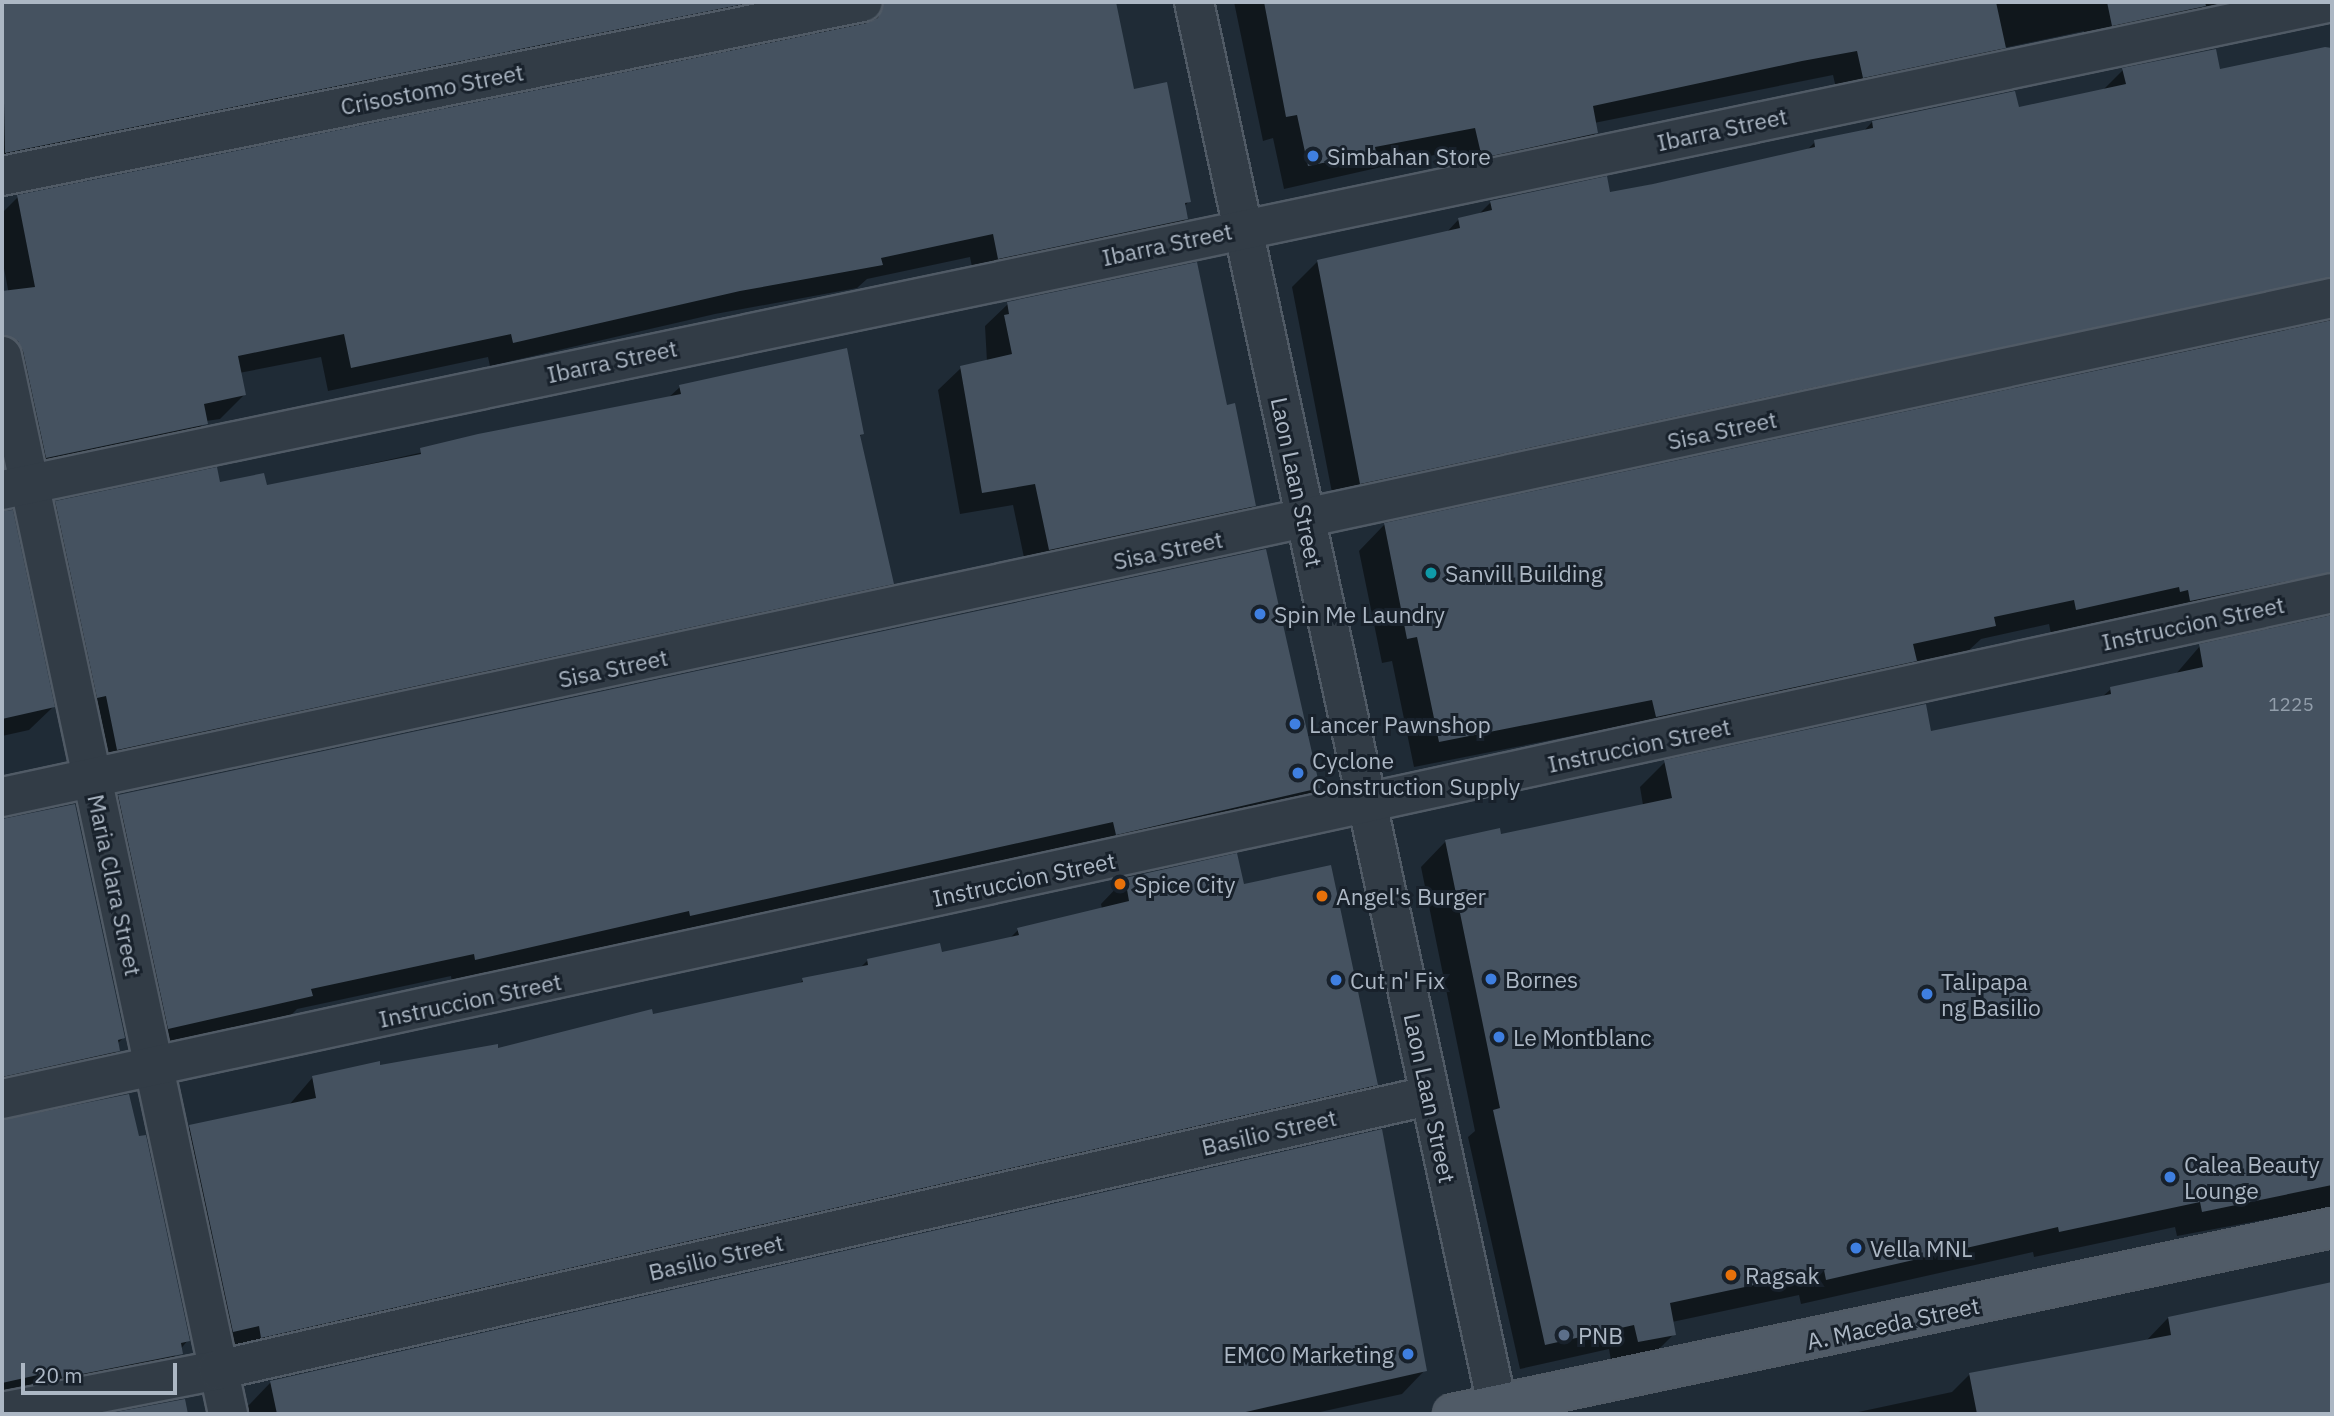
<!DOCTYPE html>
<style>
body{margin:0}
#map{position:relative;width:2334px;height:1416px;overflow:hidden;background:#1f2b36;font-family:"IBM Plex Sans",sans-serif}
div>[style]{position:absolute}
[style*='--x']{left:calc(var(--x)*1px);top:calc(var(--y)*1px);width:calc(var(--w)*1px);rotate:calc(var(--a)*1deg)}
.shadow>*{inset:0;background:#0007}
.building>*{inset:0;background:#455260}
.roads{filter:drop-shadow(2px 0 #505a65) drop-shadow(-2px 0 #505a65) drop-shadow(0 2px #505a65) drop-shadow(0 -2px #505a65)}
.minor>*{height:38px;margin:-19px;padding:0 19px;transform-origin:19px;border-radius:19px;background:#323c46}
.major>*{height:38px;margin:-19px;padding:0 19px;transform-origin:19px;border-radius:19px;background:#505b67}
.dots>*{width:19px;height:19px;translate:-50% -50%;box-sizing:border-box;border:4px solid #18212b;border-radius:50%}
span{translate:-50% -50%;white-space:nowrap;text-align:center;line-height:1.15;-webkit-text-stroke:6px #18212b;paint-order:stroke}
.number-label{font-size:19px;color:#929eab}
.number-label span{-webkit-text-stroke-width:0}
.street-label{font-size:23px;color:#acb7c4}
.poi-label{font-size:23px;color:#acb7c4}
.left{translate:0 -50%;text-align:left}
.right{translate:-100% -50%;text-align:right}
.frame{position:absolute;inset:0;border:4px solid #acb7c4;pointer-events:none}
.scale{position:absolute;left:21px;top:1363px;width:156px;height:32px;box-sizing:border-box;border:4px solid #acb7c4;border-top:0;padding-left:9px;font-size:21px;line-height:24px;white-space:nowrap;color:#acb7c4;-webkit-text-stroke:5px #18212b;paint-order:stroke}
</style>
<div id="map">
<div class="shadow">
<i style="clip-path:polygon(2px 2px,1114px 2px,1133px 91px,1189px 201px,1184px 207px,1186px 219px,1163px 242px,975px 282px,970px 257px,867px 279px,857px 288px,715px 314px,490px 366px,488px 357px,328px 391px,321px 357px,239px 373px,244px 395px,220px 419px,206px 421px,182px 448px,23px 481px,2px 383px,2px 330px,15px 326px,2px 258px,2px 213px,18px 197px,862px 23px,855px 10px,2px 172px)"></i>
<i style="clip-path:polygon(1234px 2px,2227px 2px,2203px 7px,2180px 30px,2089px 49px,2084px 31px,2003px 48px,1980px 71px,1839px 101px,1833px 75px,1594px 123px,1596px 133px,1572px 157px,1458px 181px,1452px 151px,1284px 189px,1273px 138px,1263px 141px)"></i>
<i style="clip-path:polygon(2332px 49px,2332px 1207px,2177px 1236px,2175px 1227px,2034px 1257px,2033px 1252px,1801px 1304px,1799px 1295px,1672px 1322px,1674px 1334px,1648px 1360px,1612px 1366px,1609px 1349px,1520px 1369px,1468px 1137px,1475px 1131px,1421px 867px,1446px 841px,1500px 837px,1643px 805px,1640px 787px,1665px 762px,1930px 733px,2102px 697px,2111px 689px,2175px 675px,2200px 646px,2329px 615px,2322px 603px,2155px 616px,2154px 611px,2051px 634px,2049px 624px,1981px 639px,1968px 651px,1912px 664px,1889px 686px,1631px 742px,1627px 725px,1414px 767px,1392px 661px,1382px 663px,1359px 551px,1384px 525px,2329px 320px,2322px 308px,1335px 508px,1292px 287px,1318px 261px,1445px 234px,1459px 219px,1478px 215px,1491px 202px,1608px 194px,1805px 152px,1815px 142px,1863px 132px,1872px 122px,2017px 109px,2102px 91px,2123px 70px,2219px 71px)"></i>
<i style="clip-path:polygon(1008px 304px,1226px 407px,1254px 505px,1232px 528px,1027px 572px,1013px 505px,960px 514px,938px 390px,961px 368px,987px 362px,985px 326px)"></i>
<i style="clip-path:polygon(680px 387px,862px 434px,859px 437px,892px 583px,869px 606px,94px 772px,33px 526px,56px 503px,218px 484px,265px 487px,668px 398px)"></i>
<i style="clip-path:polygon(2px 512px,11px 512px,53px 707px,29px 730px,2px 736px)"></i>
<i style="clip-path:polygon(1318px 788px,1295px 811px,666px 939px,665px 934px,452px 983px,451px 976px,297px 1009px,287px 1019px,145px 1052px,95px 820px,119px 796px)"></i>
<i style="clip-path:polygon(74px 806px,123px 1038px,117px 1044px,118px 1050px,95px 1074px,2px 1083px,2px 820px)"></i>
<i style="clip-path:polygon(1125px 879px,1243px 886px,1376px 1084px,1352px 1109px,209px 1355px,165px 1151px,190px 1127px,289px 1105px,313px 1077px,497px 1050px,798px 985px,803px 980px,860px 968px,868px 960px,941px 954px,1009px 939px,1018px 930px,1102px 909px,1101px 904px)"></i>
<i style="clip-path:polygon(21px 1151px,188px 1340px,157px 1378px,2px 1409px,2px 1155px)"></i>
<i style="clip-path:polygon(2332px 1284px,2332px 1414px,1849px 1414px,1952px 1392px,1970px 1374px,2145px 1342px,2168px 1318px)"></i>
<i style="clip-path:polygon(1425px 1370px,1402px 1394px,1311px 1414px,250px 1414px,248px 1406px,271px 1382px)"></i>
</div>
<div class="building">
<i style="clip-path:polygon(2px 2px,754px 2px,5px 153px)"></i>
<i style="clip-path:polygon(884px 2px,1116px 2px,1134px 89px,1167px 82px,1191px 202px,1185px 203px,1188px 219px,998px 259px,993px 234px,881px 258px,883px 265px,740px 291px,513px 343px,511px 334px,351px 368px,344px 334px,238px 356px,246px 395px,204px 404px,208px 424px,46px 458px,23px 351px,18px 341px,2px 335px,2px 291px,35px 287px,17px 195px,867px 23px,878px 18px)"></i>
<i style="clip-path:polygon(1264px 2px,1996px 2px,2006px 48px,1863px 78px,1857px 51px,1802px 61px,1593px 106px,1598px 133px,1482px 158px,1475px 128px,1375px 147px,1376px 152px,1308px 166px,1297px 115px,1286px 117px)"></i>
<i style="clip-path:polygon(2107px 2px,2205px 2px,2206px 6px,2112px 26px)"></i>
<i style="clip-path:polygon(2325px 47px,2332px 48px,2332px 277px,1360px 484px,1317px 260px,1460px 228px,1458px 218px,1492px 210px,1490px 201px,1607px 176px,1610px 192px,1653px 184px,1815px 147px,1814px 140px,1873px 128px,1872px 121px,2015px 91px,2019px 107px,2126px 84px,2122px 68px,2216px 49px,2220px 69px)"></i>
<i style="clip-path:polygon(1197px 262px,1227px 405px,1235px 403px,1256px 506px,1049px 550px,1035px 484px,982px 493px,960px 366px,1012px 354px,1004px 315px,1009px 314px,1007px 302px)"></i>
<i style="clip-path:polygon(2332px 320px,2332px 572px,2190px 601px,2188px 590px,2180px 592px,2179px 587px,2076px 610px,2074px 600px,1994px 617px,1996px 626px,1913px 644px,1917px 661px,1656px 717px,1652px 700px,1439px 742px,1417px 637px,1407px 639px,1384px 523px)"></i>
<i style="clip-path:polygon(847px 348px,864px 434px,860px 435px,894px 584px,117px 750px,106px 696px,97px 698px,55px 501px,217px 467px,220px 482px,264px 473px,267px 485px,421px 454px,420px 448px,478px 434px,681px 394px,679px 385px)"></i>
<i style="clip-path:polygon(13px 510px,55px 707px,2px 719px,2px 511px)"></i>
<i style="clip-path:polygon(1266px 549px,1320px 788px,1116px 835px,1113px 822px,690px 916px,689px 911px,475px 960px,474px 954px,311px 989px,313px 996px,168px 1029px,118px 795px)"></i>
<i style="clip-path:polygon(2332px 615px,2332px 1185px,2202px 1212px,2200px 1202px,2059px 1232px,2058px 1227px,1826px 1280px,1824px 1270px,1670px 1303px,1676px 1335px,1638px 1342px,1634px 1325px,1545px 1345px,1493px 1110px,1500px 1108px,1445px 840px,1500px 828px,1501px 834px,1672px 798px,1664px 760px,1926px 704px,1931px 731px,2111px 694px,2110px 687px,2203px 667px,2199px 644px)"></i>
<i style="clip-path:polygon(75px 804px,125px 1038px,118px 1040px,120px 1051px,2px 1077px,2px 819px)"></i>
<i style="clip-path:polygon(1237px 853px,1244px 884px,1331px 865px,1378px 1085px,261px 1338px,259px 1326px,233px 1332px,189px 1125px,316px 1098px,312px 1076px,380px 1061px,380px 1065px,498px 1044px,498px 1048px,652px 1009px,653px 1014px,803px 982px,802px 978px,868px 965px,867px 959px,940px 943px,942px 952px,1019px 935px,1017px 928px,1129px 901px,1125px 878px)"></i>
<i style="clip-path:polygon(129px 1094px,139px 1136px,146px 1135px,190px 1341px,181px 1343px,183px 1354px,62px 1378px,60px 1370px,2px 1383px,2px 1120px)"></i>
<i style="clip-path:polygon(1382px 1129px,1427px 1371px,1237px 1414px,277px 1414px,270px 1381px)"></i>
<i style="clip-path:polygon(2332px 1282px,2332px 1414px,1977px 1414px,1969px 1373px,2171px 1335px,2168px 1317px)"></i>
<i style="clip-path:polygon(185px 1399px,188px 1414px,105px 1414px)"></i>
</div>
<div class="roads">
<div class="minor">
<i style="--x:1194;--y:2;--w:1445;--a:77.81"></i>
<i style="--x:2;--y:176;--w:878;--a:-11.43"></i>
<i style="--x:2;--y:356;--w:1082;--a:77.94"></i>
<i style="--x:2;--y:490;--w:2381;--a:-11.83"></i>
<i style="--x:2;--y:797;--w:2383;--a:-12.09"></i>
<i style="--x:2;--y:1099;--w:2384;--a:-12.25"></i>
<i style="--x:2;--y:1412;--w:220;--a:-11"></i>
<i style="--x:218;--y:1370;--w:1241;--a:-12.76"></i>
</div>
<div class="major">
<i style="--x:1453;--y:1414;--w:898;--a:-11.95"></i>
</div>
</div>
<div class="dots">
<i style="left:1313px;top:156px;background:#3f7fe0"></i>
<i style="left:1431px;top:573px;background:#0f9aa8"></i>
<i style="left:1260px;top:614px;background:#3f7fe0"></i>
<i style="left:1295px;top:724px;background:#3f7fe0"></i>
<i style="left:1298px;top:773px;background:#3f7fe0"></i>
<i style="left:1120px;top:884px;background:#e8710a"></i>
<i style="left:1322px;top:896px;background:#e8710a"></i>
<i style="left:1491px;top:979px;background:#3f7fe0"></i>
<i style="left:1336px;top:980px;background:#3f7fe0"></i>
<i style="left:1927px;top:994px;background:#3f7fe0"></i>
<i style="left:1499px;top:1037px;background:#3f7fe0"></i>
<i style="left:2170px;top:1177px;background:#3f7fe0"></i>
<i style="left:1856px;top:1248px;background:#3f7fe0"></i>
<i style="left:1731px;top:1275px;background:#e8710a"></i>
<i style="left:1564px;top:1335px;background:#5c6f8a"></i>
<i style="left:1408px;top:1354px;background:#3f7fe0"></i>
</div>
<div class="number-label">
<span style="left:2291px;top:705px">1225</span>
</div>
<div class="street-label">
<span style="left:432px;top:89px;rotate:-11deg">Crisostomo Street</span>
<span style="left:1722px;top:129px;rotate:-12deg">Ibarra Street</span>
<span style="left:1167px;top:244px;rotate:-12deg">Ibarra Street</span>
<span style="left:612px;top:361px;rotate:-12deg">Ibarra Street</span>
<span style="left:1722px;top:430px;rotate:-12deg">Sisa Street</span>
<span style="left:1297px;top:482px;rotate:78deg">Laon Laan Street</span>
<span style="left:1168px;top:550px;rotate:-12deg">Sisa Street</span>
<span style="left:2193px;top:623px;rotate:-12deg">Instruccion Street</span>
<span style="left:613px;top:668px;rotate:-12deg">Sisa Street</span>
<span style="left:1639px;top:745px;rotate:-12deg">Instruccion Street</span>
<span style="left:1024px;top:879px;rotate:-12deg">Instruccion Street</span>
<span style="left:115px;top:885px;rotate:78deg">Maria Clara Street</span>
<span style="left:470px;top:1000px;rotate:-12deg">Instruccion Street</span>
<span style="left:1430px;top:1098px;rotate:78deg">Laon Laan Street</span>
<span style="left:1269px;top:1132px;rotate:-13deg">Basilio Street</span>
<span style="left:716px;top:1257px;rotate:-13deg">Basilio Street</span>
<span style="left:1893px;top:1323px;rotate:-12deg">A. Maceda Street</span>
</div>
<div class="poi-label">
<span class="left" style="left:1327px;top:156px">Simbahan Store</span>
<span class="left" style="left:1445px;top:573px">Sanvill Building</span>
<span class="left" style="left:1274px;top:614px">Spin Me Laundry</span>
<span class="left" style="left:1309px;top:724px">Lancer Pawnshop</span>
<span class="left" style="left:1312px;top:773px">Cyclone<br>Construction Supply</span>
<span class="left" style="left:1134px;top:884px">Spice City</span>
<span class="left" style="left:1336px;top:896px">Angel's Burger</span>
<span class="left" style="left:1505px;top:979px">Bornes</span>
<span class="left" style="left:1350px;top:980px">Cut n' Fix</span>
<span class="left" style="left:1941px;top:994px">Talipapa<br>ng Basilio</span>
<span class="left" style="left:1513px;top:1037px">Le Montblanc</span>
<span class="left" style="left:2184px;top:1177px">Calea Beauty<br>Lounge</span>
<span class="left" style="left:1870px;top:1248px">Vella MNL</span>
<span class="left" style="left:1745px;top:1275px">Ragsak</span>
<span class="left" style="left:1578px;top:1335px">PNB</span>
<span class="right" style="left:1394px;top:1354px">EMCO Marketing</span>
</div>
<div class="frame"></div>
<div class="scale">20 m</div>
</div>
